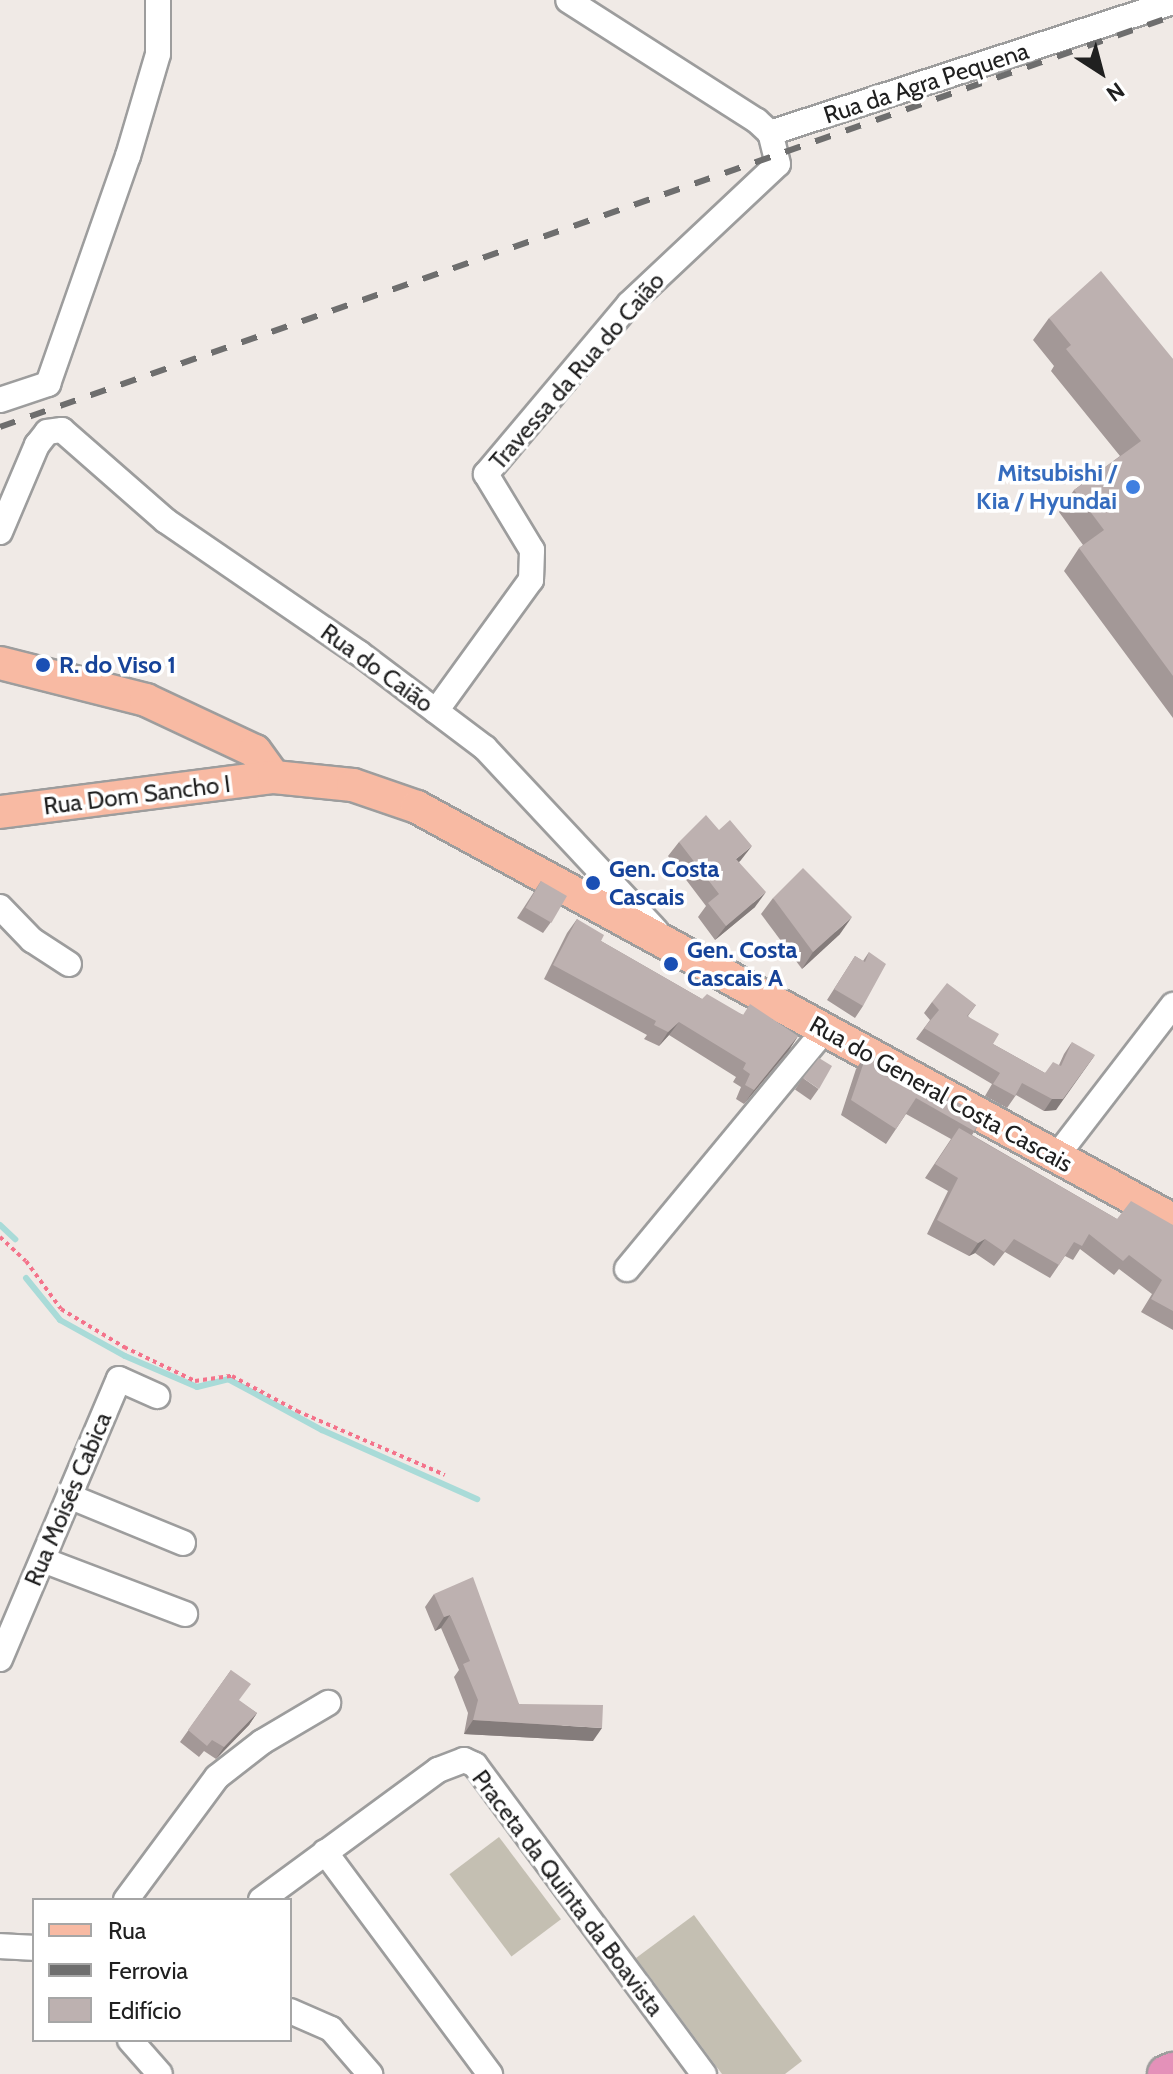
<!DOCTYPE html>
<meta charset="utf-8">
<style>
body{margin:0}
#map{position:relative;width:1173px;height:2074px;overflow:hidden;background:#f0eae6;font-family:Cabin,sans-serif}
div>[style]{position:absolute}
[style*='--x']{left:calc(var(--x)*1px);top:calc(var(--y)*1px);width:calc(var(--w)*1px);rotate:calc(var(--a)*1deg)}
.construction>*{inset:0;background:#c4bfb2;transform-origin:0 0}
.stream>*{height:6px;margin:-3px;padding:0 3px;transform-origin:3px;border-radius:3px;background:#a9dbd8}
.path>*{height:4px;margin-top:-2px;transform-origin:0;background:repeating-linear-gradient(90deg,#f4738b 0 4px,transparent 0 8px)}
.roads{filter:drop-shadow(2px 0 #9d9d9d) drop-shadow(-2px 0 #9d9d9d) drop-shadow(0 2px #9d9d9d) drop-shadow(0 -2px #9d9d9d)}
.minor>*{height:24px;margin:-12px;padding:0 12px;transform-origin:12px;border-radius:12px;background:#fff}
.major>*{height:32px;margin:-16px;padding:0 16px;transform-origin:16px;border-radius:16px;background:#f8baa3}
.highway>*{height:36px;margin:-18px;padding:0 18px;transform-origin:18px;border-radius:18px;background:#e491b9}
.rail>*{height:6px;margin-top:-3px;transform-origin:0;background:repeating-linear-gradient(90deg,#6e6e6e 0 16px,transparent 0 32px)}
.wall>*{inset:0;background:#a39897;transform-origin:0 0}
.shaded-wall>*{inset:0;background:#847c7b}
.building>*{inset:0;background:#bdb1b0;transform-origin:0 0}
.dots>*{width:22px;height:22px;translate:-50% -50%;box-sizing:border-box;border:4px solid #fff;border-radius:50%}
span{translate:-50% -50%;white-space:nowrap;text-align:center;line-height:1.15;-webkit-text-stroke:7px #fff;paint-order:stroke}
.street-label{font-size:24px;color:#202020}
.shop-label{font-size:24px;color:#366cbe;font-weight:700}
.right{translate:-100% -50%;text-align:right}
.transit-label{font-size:24px;color:#164399;font-weight:700}
.left{translate:0 -50%;text-align:left}
.legend{position:absolute;left:32px;top:1898px;width:260px;height:144px;box-sizing:border-box;background:#fff;border:2px solid #a6a6a6;margin:0;padding:10px 14px;list-style:none;font-size:24px;color:#202020}
.legend li{display:flex;align-items:center;gap:16px;height:40px}
.legend b{width:40px;border:2px solid #a6a6a6}
.north{position:absolute;left:1061px;top:32px;width:80px;height:80px;-webkit-text-stroke:6px #fff;paint-order:stroke;rotate:144deg;font-size:22px;font-weight:700;line-height:32px;text-align:center;color:#202020}
.north::after{content:'';display:block;margin:auto;width:28px;height:36px;background:#202020;clip-path:polygon(50% 0,100% 100%,50% 72%,0 100%)}
</style>
<div id="map">
<div class="construction">
<i style="left:499px;top:1837px;width:103px;height:62px;rotate:53deg"></i>
<i style="clip-path:polygon(694px 1915px,802px 2061px,785px 2074px,722px 2074px,636px 1958px)"></i>
</div>
<div class="stream">
<i style="--x:0;--y:1225;--w:21;--a:43"></i>
<i style="--x:26;--y:1278;--w:54;--a:51"></i>
<i style="--x:60;--y:1320;--w:74;--a:29"></i>
<i style="--x:125;--y:1356;--w:78;--a:23.3"></i>
<i style="--x:197;--y:1387;--w:32;--a:-14"></i>
<i style="--x:228;--y:1379;--w:107;--a:28.5"></i>
<i style="--x:322;--y:1430;--w:170;--a:24"></i>
</div>
<div class="path">
<i style="--x:0;--y:1237;--w:35;--a:43"></i>
<i style="--x:26;--y:1261;--w:59;--a:53.9"></i>
<i style="--x:61;--y:1309;--w:74;--a:31.1"></i>
<i style="--x:124;--y:1347;--w:79;--a:25.6"></i>
<i style="--x:195;--y:1381;--w:37;--a:-8"></i>
<i style="--x:232;--y:1376;--w:74;--a:28.3"></i>
<i style="--x:297;--y:1411;--w:161;--a:23.4"></i>
</div>
<div class="roads">
<div class="minor">
<i style="--x:770;--y:133;--w:424;--a:-18"></i>
<i style="--x:0;--y:400;--w:51;--a:-18.4"></i>
<i style="--x:48;--y:384;--w:242;--a:-70.7"></i>
<i style="--x:128;--y:156;--w:106;--a:-73.6"></i>
<i style="--x:158;--y:54;--w:54;--a:-90"></i>
<i style="--x:0;--y:532;--w:95;--a:-67"></i>
<i style="--x:37;--y:445;--w:16;--a:-52"></i>
<i style="--x:47;--y:432;--w:15;--a:-8"></i>
<i style="--x:62;--y:430;--w:138;--a:41.2"></i>
<i style="--x:166;--y:521;--w:234;--a:34.4"></i>
<i style="--x:359;--y:653;--w:158;--a:37"></i>
<i style="--x:485;--y:748;--w:250;--a:46.9"></i>
<i style="--x:436;--y:711;--w:162;--a:-54.1"></i>
<i style="--x:531;--y:580;--w:30;--a:-88"></i>
<i style="--x:532;--y:550;--w:89;--a:-121.2"></i>
<i style="--x:486;--y:474;--w:222;--a:-49.9"></i>
<i style="--x:629;--y:304;--w:204;--a:-43.2"></i>
<i style="--x:778;--y:164;--w:32;--a:-104"></i>
<i style="--x:770;--y:133;--w:18;--a:-137"></i>
<i style="--x:757;--y:121;--w:224;--a:-147.4"></i>
<i style="--x:0;--y:907;--w:46;--a:45.9"></i>
<i style="--x:32;--y:940;--w:44;--a:33"></i>
<i style="--x:1056;--y:1157;--w:192;--a:-52.4"></i>
<i style="--x:627;--y:1269;--w:310;--a:-50.4"></i>
<i style="--x:71;--y:1497;--w:121;--a:22.3"></i>
<i style="--x:43;--y:1560;--w:152;--a:20.8"></i>
<i style="--x:0;--y:1659;--w:304;--a:-67"></i>
<i style="--x:119;--y:1379;--w:42;--a:24.1"></i>
<i style="--x:325;--y:1852;--w:277;--a:53.4"></i>
<i style="--x:126;--y:1900;--w:153;--a:-53.5"></i>
<i style="--x:217;--y:1777;--w:57;--a:-37.9"></i>
<i style="--x:262;--y:1742;--w:77;--a:-30.6"></i>
<i style="--x:261;--y:1900;--w:220;--a:-36.3"></i>
<i style="--x:438;--y:1770;--w:28;--a:-21"></i>
<i style="--x:464;--y:1760;--w:12;--a:24"></i>
<i style="--x:475;--y:1765;--w:385;--a:53.5"></i>
<i style="--x:0;--y:1946;--w:34;--a:3"></i>
<i style="--x:290;--y:2011;--w:45;--a:23.7"></i>
<i style="--x:331;--y:2029;--w:60;--a:49.1"></i>
<i style="--x:130;--y:2040;--w:45;--a:48.6"></i>
</div>
<div class="major">
<i style="--x:0;--y:663;--w:151;--a:14.2"></i>
<i style="--x:146;--y:700;--w:120;--a:25.1"></i>
<i style="--x:255;--y:751;--w:32;--a:54"></i>
<i style="--x:0;--y:812;--w:276;--a:-7.3"></i>
<i style="--x:274;--y:777;--w:79;--a:5.8"></i>
<i style="--x:353;--y:785;--w:68;--a:19"></i>
<i style="--x:417;--y:807;--w:861;--a:28.65"></i>
</div>
<div class="highway">
<i style="--x:1166;--y:2074;--w:8;--a:-23"></i>
</div>
</div>
<div class="rail">
<i style="--x:0;--y:427;--w:1243;--a:-19.31"></i>
</div>
<div class="wall">
<i style="clip-path:polygon(1049px 318px,1173px 359px,1173px 718px,1064px 571px,1079px 548px,1083px 545px,1059px 512px,1074px 490px,1120px 456px,1051px 371px,1054px 366px,1033px 340px)"></i>
<i style="clip-path:polygon(679px 842px,741px 860px,739px 862px,755px 907px,715px 940px,698px 917px,706px 906px,668px 856px)"></i>
<i style="clip-path:polygon(541px 881px,551px 922px,543px 933px,517px 918px)"></i>
<i style="clip-path:polygon(773px 898px,840px 934px,802px 969px,761px 914px)"></i>
<i style="clip-path:polygon(577px 919px,601px 941px,702px 999px,798px 1036px,789px 1050px,744px 1104px,736px 1099px,741px 1087px,733px 1082px,736px 1077px,669px 1035px,659px 1046px,644px 1039px,647px 1035px,544px 979px,567px 933px)"></i>
<i style="clip-path:polygon(869px 952px,863px 1006px,855px 1018px,827px 1000px,855px 956px,863px 961px)"></i>
<i style="clip-path:polygon(932px 1002px,976px 1005px,968px 1016px,993px 1044px,1045px 1073px,1059px 1065px,1064px 1054px,1072px 1042px,1056px 1110px,1044px 1111px,1016px 1095px,1007px 1108px,985px 1096px,992px 1084px,916px 1039px,930px 1020px,924px 1013px)"></i>
<i style="clip-path:polygon(867px 1053px,984px 1117px,972px 1135px,1117px 1219px,1173px 1225px,1173px 1330px,1141px 1312px,1152px 1294px,1119px 1269px,1114px 1275px,1080px 1249px,1073px 1260px,1065px 1256px,1050px 1278px,1005px 1252px,994px 1266px,975px 1253px,969px 1256px,927px 1234px,948px 1191px,925px 1178px,951px 1139px,906px 1114px,886px 1144px,841px 1115px,856px 1069px)"></i>
<i style="left:803px;top:1078px;width:19px;height:14px;rotate:35deg"></i>
<i style="clip-path:polygon(434px 1594px,519px 1704px,593px 1741px,464px 1734px,468px 1713px,454px 1677px,459px 1670px,441px 1628px,435px 1631px,425px 1607px)"></i>
<i style="clip-path:polygon(231px 1670px,239px 1701px,257px 1713px,249px 1725px,216px 1759px,204px 1751px,199px 1757px,180px 1742px)"></i>
</div>
<div class="shaded-wall">
<i style="clip-path:polygon(752px 846px,741px 860px,726px 873px,736px 859px)"></i>
<i style="clip-path:polygon(766px 892px,755px 907px,715px 940px,726px 926px)"></i>
<i style="clip-path:polygon(852px 917px,840px 934px,802px 969px,813px 952px)"></i>
<i style="clip-path:polygon(679px 1022px,669px 1035px,659px 1046px,668px 1032px)"></i>
<i style="clip-path:polygon(798px 1036px,789px 1050px,744px 1104px,754px 1090px)"></i>
<i style="clip-path:polygon(1095px 1055px,1056px 1110px,1044px 1111px,1052px 1099px)"></i>
<i style="clip-path:polygon(985px 1239px,975px 1253px,969px 1256px,978px 1243px)"></i>
<i style="clip-path:polygon(450px 1615px,441px 1628px,435px 1631px,444px 1617px)"></i>
<i style="clip-path:polygon(257px 1713px,249px 1725px,216px 1759px,224px 1747px)"></i>
<i style="clip-path:polygon(473px 1720px,602px 1728px,593px 1741px,464px 1734px)"></i>
</div>
<div class="building">
<i style="clip-path:polygon(1101px 271px,1173px 359px,1173px 676px,1079px 548px,1104px 530px,1074px 490px,1141px 441px,1066px 349px,1071px 345px,1049px 318px)"></i>
<i style="clip-path:polygon(706px 815px,719px 830px,730px 820px,752px 846px,736px 859px,766px 892px,726px 926px,708px 903px,719px 894px,679px 842px)"></i>
<i style="clip-path:polygon(803px 868px,852px 917px,813px 952px,773px 898px)"></i>
<i style="left:541px;top:881px;width:30px;height:31px;rotate:30deg"></i>
<i style="clip-path:polygon(577px 919px,604px 935px,601px 941px,702px 999px,707px 994px,743px 1015px,750px 1004px,798px 1036px,754px 1090px,745px 1085px,750px 1074px,743px 1069px,746px 1063px,679px 1022px,668px 1032px,654px 1025px,656px 1021px,553px 965px)"></i>
<i style="clip-path:polygon(869px 952px,886px 964px,863px 1006px,834px 989px,855px 956px,865px 962px)"></i>
<i style="clip-path:polygon(947px 983px,976px 1005px,967px 1016px,999px 1034px,993px 1044px,1045px 1073px,1053px 1062px,1061px 1066px,1072px 1042px,1095px 1055px,1063px 1099px,1052px 1099px,1022px 1083px,1015px 1096px,993px 1084px,1000px 1073px,924px 1028px,939px 1010px,932px 1002px)"></i>
<i style="clip-path:polygon(867px 1053px,984px 1117px,974px 1131px,916px 1098px,896px 1129px,851px 1100px)"></i>
<i style="clip-path:polygon(819px 1058px,832px 1066px,819px 1089px,803px 1078px)"></i>
<i style="clip-path:polygon(959px 1128px,1117px 1219px,1131px 1201px,1173px 1225px,1173px 1311px,1151px 1299px,1162px 1280px,1129px 1255px,1123px 1261px,1089px 1234px,1082px 1246px,1074px 1242px,1059px 1265px,1014px 1239px,1004px 1252px,985px 1239px,978px 1243px,937px 1220px,958px 1178px,935px 1164px)"></i>
<i style="clip-path:polygon(473px 1577px,519px 1704px,603px 1705px,602px 1728px,473px 1720px,478px 1700px,463px 1664px,470px 1661px,450px 1615px,444px 1617px,434px 1594px)"></i>
<i style="clip-path:polygon(231px 1670px,251px 1684px,239px 1700px,257px 1713px,224px 1747px,212px 1740px,207px 1746px,188px 1730px)"></i>
</div>
<div class="dots">
<i style="left:1133px;top:487px;background:#3f7fe0"></i>
<i style="left:43px;top:665px;background:#1a4fb4"></i>
<i style="left:593px;top:883px;background:#1a4fb4"></i>
<i style="left:671px;top:964px;background:#1a4fb4"></i>
</div>
<div class="street-label">
<span style="left:926px;top:83px;rotate:-18deg">Rua da Agra Pequena</span>
<span style="left:577px;top:371px;rotate:-49deg">Travessa da Rua do Caião</span>
<span style="left:377px;top:668px;rotate:36deg">Rua do Caião</span>
<span style="left:137px;top:795px;rotate:-7deg">Rua Dom Sancho I</span>
<span style="left:941px;top:1094px;rotate:29deg">Rua do General Costa Cascais</span>
<span style="left:68px;top:1499px;rotate:-67deg">Rua Moisés Cabica</span>
<span style="left:568px;top:1893px;rotate:53deg">Praceta da Quinta da Boavista</span>
</div>
<div class="shop-label">
<span class="right" style="left:1117px;top:487px">Mitsubishi /<br>Kia / Hyundai</span>
</div>
<div class="transit-label">
<span class="left" style="left:59px;top:665px">R. do Viso 1</span>
<span class="left" style="left:609px;top:883px">Gen. Costa<br>Cascais</span>
<span class="left" style="left:687px;top:964px">Gen. Costa<br>Cascais A</span>
</div>
<ul class="legend">
<li><b style="height:10px;background:#f8baa3"></b>Rua</li>
<li><b style="height:10px;background:#6e6e6e"></b>Ferrovia</li>
<li><b style="height:22px;background:#bdb1b0"></b>Edifício</li>
</ul>
<div class="north">N</div>
</div>
